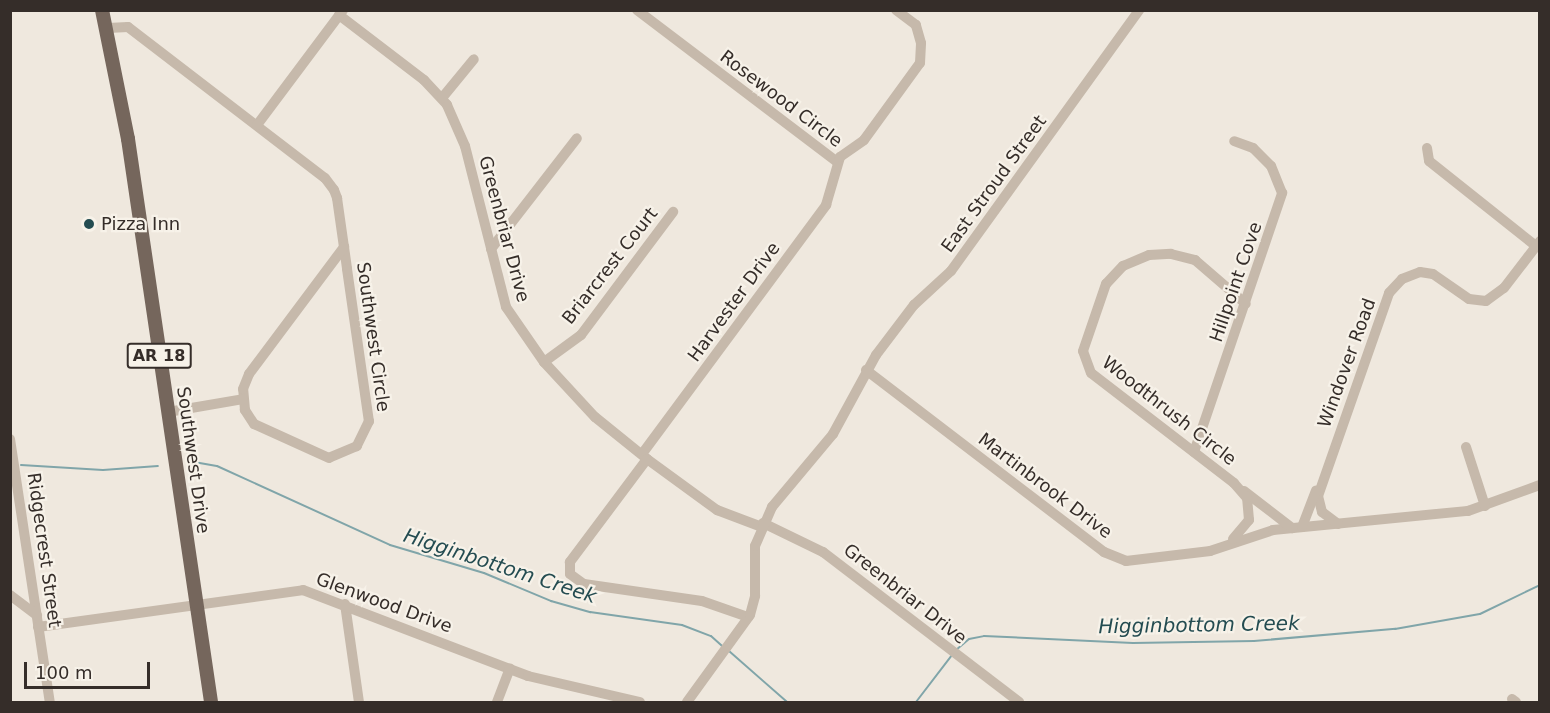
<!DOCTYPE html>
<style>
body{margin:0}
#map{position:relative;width:1550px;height:713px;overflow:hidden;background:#efe8de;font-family:"DejaVu Sans",sans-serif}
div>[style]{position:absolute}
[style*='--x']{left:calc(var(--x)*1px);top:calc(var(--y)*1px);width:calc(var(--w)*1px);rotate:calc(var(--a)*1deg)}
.stream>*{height:2px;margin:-1px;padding:0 1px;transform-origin:1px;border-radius:1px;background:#80a5a9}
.minor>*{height:10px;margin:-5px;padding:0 5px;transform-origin:5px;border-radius:5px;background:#c6b9ab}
.major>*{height:14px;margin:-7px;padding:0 7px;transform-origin:7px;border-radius:7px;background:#75665c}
.dots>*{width:16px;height:16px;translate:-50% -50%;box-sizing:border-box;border:3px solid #f7f2e9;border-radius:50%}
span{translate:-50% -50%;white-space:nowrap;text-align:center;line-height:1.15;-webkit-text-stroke:4.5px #f7f2e9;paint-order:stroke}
.shield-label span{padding:2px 4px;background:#f7f2e9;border:2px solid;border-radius:4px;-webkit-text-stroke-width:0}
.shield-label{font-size:16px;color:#352d29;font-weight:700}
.street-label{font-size:18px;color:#352d29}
.poi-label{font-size:18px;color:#352d29}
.left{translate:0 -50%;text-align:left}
.water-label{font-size:20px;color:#244c51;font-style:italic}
.frame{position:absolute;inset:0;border:12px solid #352d29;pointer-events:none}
.scale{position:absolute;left:24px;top:662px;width:126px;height:27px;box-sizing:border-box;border:3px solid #352d29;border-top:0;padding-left:8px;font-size:18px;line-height:21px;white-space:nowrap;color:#352d29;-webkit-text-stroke:4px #f7f2e9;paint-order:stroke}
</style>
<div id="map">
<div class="stream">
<i style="--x:194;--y:462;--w:23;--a:10"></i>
<i style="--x:217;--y:466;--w:190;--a:24.5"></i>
<i style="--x:390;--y:545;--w:98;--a:16.6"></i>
<i style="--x:484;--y:573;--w:73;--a:22.7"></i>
<i style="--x:551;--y:601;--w:41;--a:15.8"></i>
<i style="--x:590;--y:612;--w:93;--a:8"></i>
<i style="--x:682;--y:625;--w:31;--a:21"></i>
<i style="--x:711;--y:636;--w:15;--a:42"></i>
<i style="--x:21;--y:465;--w:82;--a:3.5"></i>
<i style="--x:103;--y:470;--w:55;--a:-4.2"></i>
<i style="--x:956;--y:650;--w:17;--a:-40"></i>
<i style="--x:969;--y:639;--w:15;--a:-11"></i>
<i style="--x:984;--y:636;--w:149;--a:2.7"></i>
<i style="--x:1133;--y:643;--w:121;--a:-0.9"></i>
<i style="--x:1254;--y:641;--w:142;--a:-4.9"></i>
<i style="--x:1395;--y:629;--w:86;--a:-10"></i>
<i style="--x:1480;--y:614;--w:67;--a:-25.8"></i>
<i style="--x:729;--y:651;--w:77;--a:41.3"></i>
<i style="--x:916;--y:702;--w:59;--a:-52.5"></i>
</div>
<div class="minor">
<i style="--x:637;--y:10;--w:251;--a:37.2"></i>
<i style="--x:339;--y:15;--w:107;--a:37.4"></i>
<i style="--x:424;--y:80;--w:34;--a:47"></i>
<i style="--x:447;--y:105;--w:45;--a:66.3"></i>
<i style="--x:465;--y:146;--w:166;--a:75.7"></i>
<i style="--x:506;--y:307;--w:67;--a:55.4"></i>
<i style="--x:544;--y:362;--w:75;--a:47.2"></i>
<i style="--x:595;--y:417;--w:67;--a:38.9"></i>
<i style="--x:647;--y:459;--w:87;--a:36.1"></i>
<i style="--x:717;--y:510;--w:48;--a:20.7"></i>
<i style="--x:108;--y:28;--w:20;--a:-3"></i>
<i style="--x:128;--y:27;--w:248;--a:37.5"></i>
<i style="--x:325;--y:178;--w:15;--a:53"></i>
<i style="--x:334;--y:190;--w:9;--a:69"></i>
<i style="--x:337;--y:198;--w:49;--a:81.9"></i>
<i style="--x:344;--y:247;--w:22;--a:82"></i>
<i style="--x:347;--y:269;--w:154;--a:81.8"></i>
<i style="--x:369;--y:421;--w:28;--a:116"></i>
<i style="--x:357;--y:446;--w:30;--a:157"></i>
<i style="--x:329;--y:458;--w:82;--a:-155.6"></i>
<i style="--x:254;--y:424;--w:17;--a:-123"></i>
<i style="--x:245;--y:410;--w:21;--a:-95"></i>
<i style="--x:243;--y:389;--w:16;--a:-68"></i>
<i style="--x:249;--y:374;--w:159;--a:-53.2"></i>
<i style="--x:442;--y:98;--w:50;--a:-50.6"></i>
<i style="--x:257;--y:125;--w:144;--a:-53.2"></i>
<i style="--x:1427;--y:148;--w:13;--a:81"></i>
<i style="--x:1429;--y:161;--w:137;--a:38.5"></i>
<i style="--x:491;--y:249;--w:140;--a:-52.2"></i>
<i style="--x:544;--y:362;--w:46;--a:-36.1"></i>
<i style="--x:581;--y:335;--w:154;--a:-53.2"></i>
<i style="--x:866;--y:370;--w:300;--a:37.4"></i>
<i style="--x:1104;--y:552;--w:24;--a:22"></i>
<i style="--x:1126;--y:561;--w:85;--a:-6.8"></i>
<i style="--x:1210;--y:551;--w:66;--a:-18.4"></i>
<i style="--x:1273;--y:530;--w:196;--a:-5.6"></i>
<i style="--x:1468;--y:511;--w:77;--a:-19.9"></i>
<i style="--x:168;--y:412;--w:76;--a:-9.8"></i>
<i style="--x:10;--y:439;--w:266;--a:81.4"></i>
<i style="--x:1466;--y:447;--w:62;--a:72.1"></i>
<i style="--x:1194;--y:452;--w:274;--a:-71.2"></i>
<i style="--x:1282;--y:193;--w:29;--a:-112"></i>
<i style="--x:1271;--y:166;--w:25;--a:-135"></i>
<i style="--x:1253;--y:148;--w:20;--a:-160"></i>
<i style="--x:642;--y:454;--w:310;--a:-53.5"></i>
<i style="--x:826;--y:205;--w:50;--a:-73.7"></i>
<i style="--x:840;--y:157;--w:29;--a:-35"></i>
<i style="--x:864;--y:140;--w:95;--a:-54"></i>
<i style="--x:920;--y:63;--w:20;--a:-87"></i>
<i style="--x:921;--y:43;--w:19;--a:-106"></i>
<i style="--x:916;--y:25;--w:25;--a:-143"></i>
<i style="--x:647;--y:459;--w:129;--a:126.8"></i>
<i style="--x:570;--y:562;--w:12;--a:90"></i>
<i style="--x:570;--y:574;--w:17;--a:36"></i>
<i style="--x:584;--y:584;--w:119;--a:8.2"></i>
<i style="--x:702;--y:601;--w:49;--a:19.2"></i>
<i style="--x:1244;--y:491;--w:61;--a:37.6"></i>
<i style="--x:763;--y:523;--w:67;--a:25.8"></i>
<i style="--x:823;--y:552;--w:247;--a:37.4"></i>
<i style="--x:1338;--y:524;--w:20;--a:-143"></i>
<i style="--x:1322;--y:512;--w:16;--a:-104"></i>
<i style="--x:1318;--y:496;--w:215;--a:-70.7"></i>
<i style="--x:1389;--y:293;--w:19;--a:-47"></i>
<i style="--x:1402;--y:279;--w:19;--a:-21"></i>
<i style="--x:1420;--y:272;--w:13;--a:9"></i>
<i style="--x:1433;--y:274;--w:44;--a:34.8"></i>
<i style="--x:1469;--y:299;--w:17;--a:7"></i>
<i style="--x:1486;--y:301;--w:22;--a:-36"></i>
<i style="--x:1504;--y:288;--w:59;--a:-52.5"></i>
<i style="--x:1302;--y:527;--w:39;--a:-69"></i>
<i style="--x:1233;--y:539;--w:25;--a:-50"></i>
<i style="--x:1249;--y:520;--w:22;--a:-95"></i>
<i style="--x:1247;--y:498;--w:20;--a:-131"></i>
<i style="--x:1234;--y:483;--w:180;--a:-142.4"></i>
<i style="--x:1091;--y:373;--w:23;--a:-110"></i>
<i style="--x:1083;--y:351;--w:71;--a:-71.1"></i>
<i style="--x:1106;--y:284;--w:25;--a:-47"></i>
<i style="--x:1123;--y:266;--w:28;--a:-23"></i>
<i style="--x:1149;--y:255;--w:22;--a:-3"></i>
<i style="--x:1171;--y:254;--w:25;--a:14"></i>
<i style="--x:1195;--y:260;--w:67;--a:40.8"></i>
<i style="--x:10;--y:595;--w:34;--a:37"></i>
<i style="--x:345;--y:604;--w:99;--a:81.9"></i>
<i style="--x:38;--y:627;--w:268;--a:-7.9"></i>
<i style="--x:303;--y:590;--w:241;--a:20.9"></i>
<i style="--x:528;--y:676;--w:115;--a:13.1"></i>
<i style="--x:1512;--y:699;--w:5;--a:37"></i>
<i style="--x:497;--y:702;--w:36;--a:-69"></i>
<i style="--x:687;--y:702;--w:107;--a:-54.1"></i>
<i style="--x:750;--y:615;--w:20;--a:-75"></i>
<i style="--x:755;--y:596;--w:50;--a:-90"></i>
<i style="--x:755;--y:546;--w:43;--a:-66.4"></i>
<i style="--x:772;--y:507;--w:95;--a:-50.1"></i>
<i style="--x:833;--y:434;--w:90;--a:-61.4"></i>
<i style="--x:876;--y:355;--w:63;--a:-52.8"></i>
<i style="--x:914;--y:305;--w:50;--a:-42.6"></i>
<i style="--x:951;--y:271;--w:322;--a:-54.2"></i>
</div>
<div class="major">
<i style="--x:102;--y:10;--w:132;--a:78.6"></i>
<i style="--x:128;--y:139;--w:569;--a:81.61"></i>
</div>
<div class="dots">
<i style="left:89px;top:224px;background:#244c51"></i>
</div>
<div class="shield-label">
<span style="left:159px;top:356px">AR 18</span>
</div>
<div class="street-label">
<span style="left:781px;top:99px;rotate:37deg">Rosewood Circle</span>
<span style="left:994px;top:184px;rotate:-54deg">East Stroud Street</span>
<span style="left:504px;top:229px;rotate:75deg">Greenbriar Drive</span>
<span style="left:610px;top:266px;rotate:-52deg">Briarcrest Court</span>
<span style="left:1236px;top:282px;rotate:-71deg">Hillpoint Cove</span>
<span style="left:734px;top:302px;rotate:-54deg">Harvester Drive</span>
<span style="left:373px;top:337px;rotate:82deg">Southwest Circle</span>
<span style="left:1347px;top:363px;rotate:-70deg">Windover Road</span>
<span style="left:1169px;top:411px;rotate:38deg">Woodthrush Circle</span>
<span style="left:193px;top:460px;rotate:82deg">Southwest Drive</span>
<span style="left:1045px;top:486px;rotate:37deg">Martinbrook Drive</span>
<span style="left:44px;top:550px;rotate:82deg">Ridgecrest Street</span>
<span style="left:905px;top:594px;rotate:38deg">Greenbriar Drive</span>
<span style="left:384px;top:603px;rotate:20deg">Glenwood Drive</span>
</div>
<div class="poi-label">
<span class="left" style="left:101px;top:224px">Pizza Inn</span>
</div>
<div class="water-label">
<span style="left:500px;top:566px;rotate:18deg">Higginbottom Creek</span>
<span style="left:1199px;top:625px;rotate:-1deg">Higginbottom Creek</span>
</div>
<div class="frame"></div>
<div class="scale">100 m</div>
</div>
